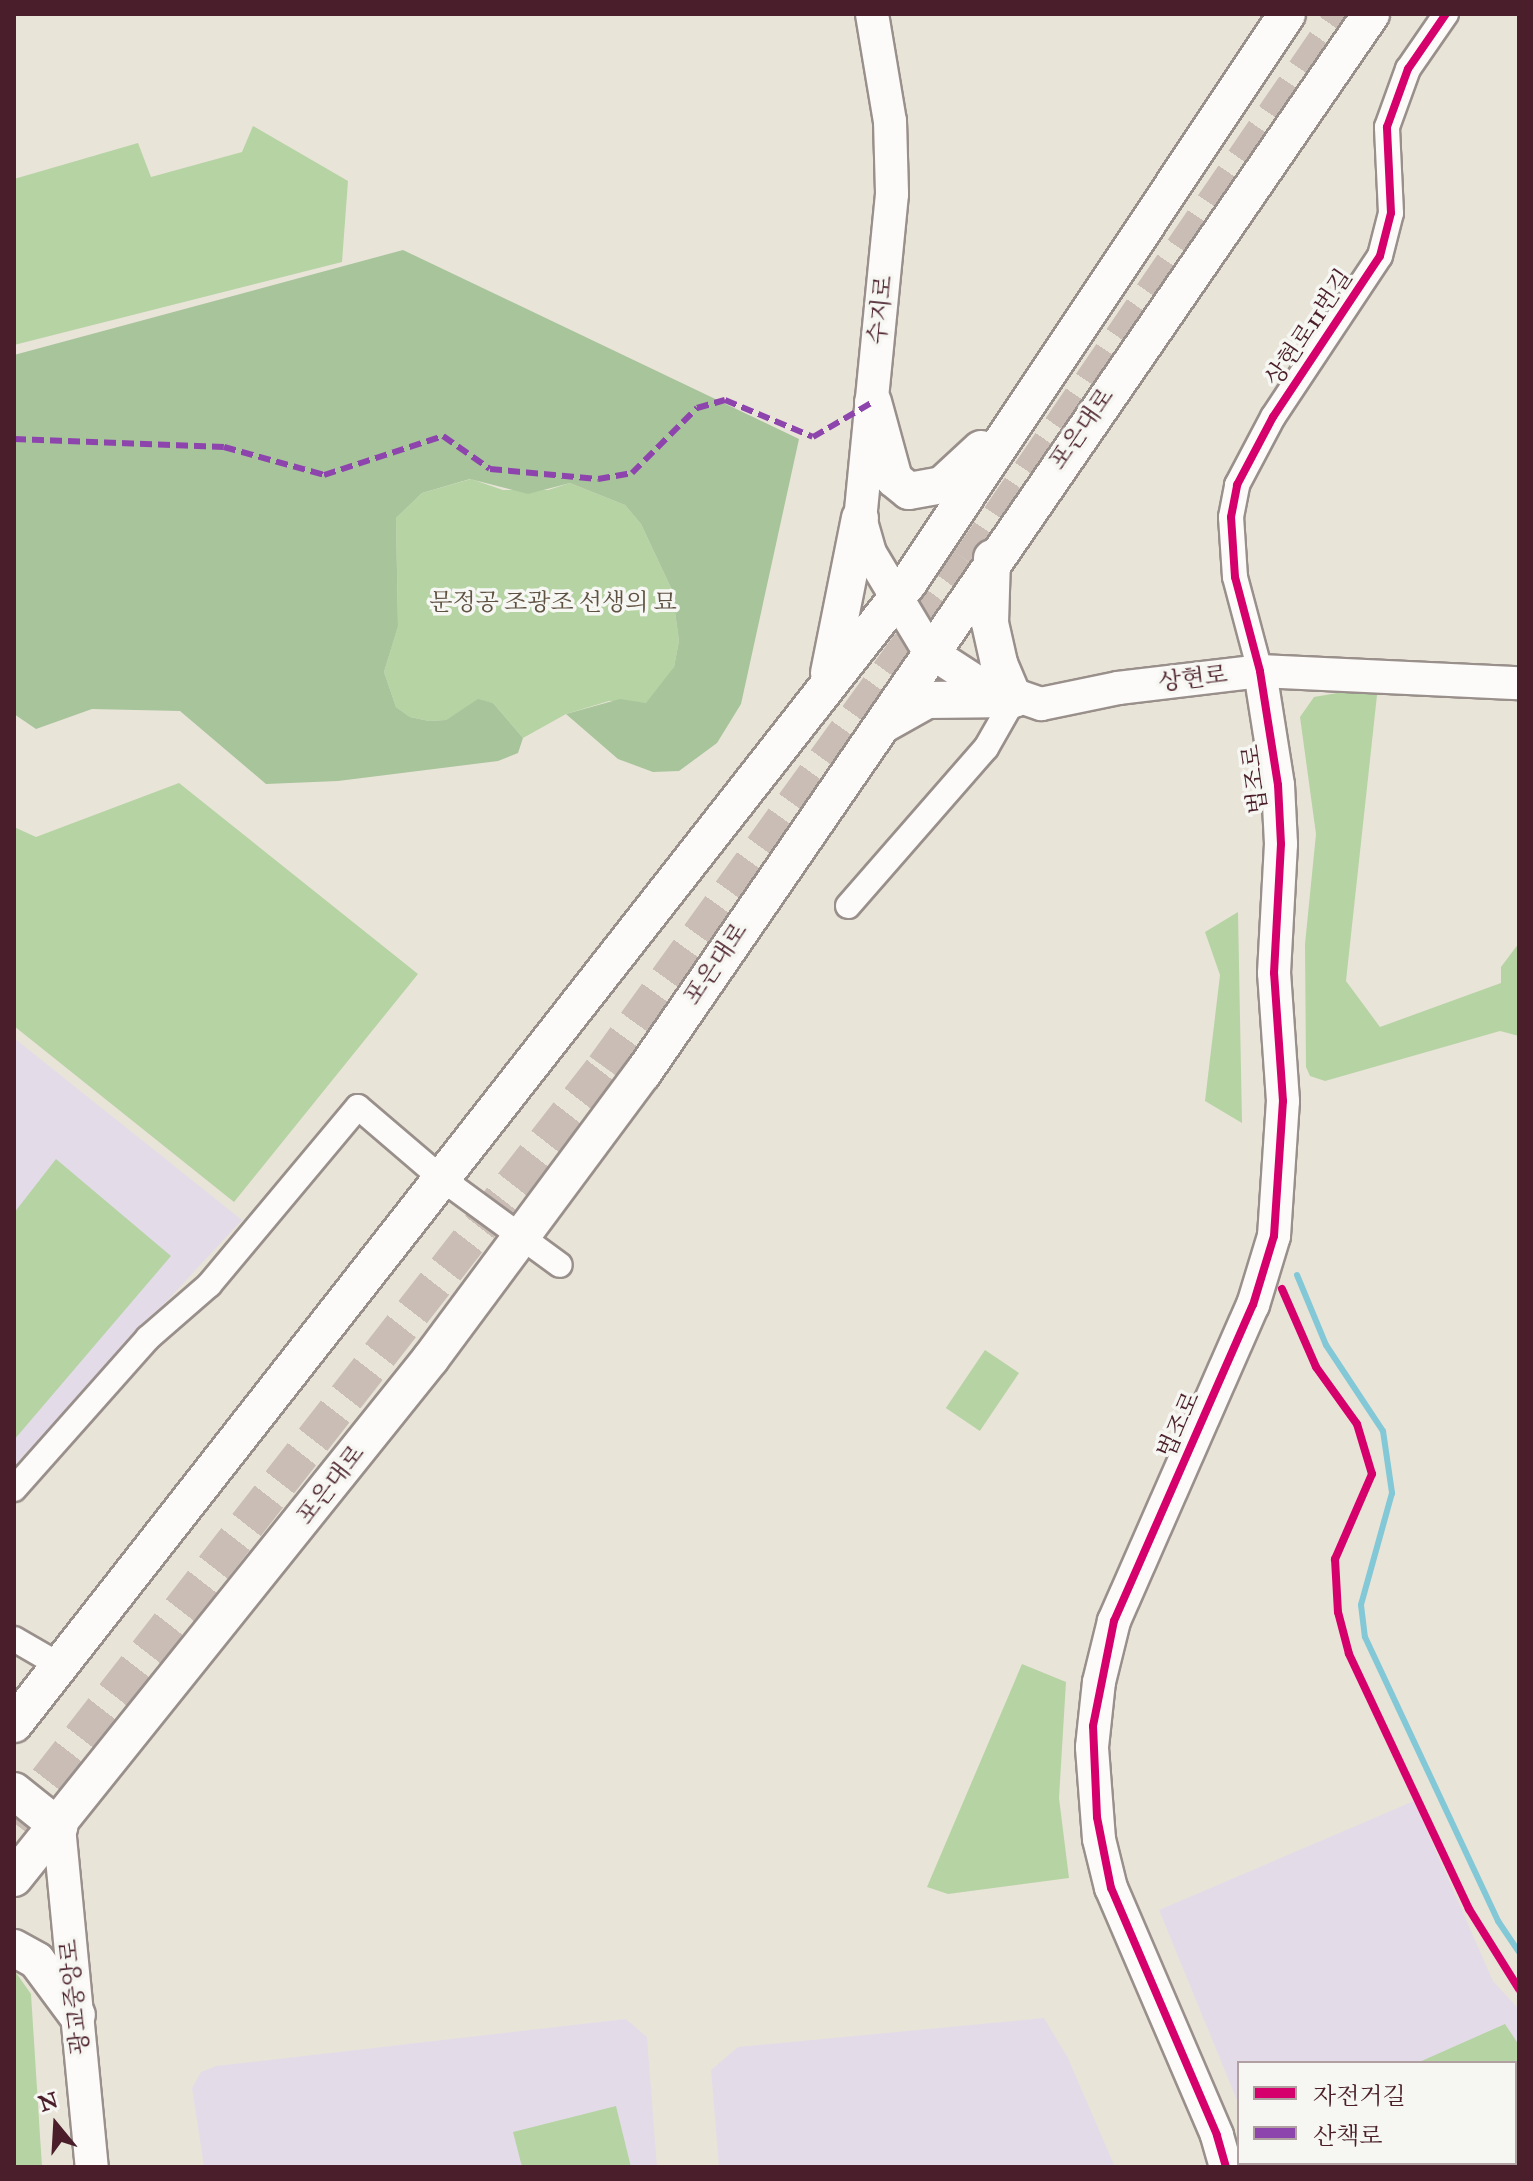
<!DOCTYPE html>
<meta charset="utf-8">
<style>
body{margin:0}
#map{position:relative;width:1533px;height:2181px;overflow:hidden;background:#e9e4d8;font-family:"IM FELL Great Primer","Noto Serif KR",serif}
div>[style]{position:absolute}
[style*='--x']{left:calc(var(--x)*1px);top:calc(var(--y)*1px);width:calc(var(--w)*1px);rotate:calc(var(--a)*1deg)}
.built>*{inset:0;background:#e3dce8}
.green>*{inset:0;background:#b6d3a4;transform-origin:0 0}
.forest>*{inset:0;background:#a7c49b}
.stream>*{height:6px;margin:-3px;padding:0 3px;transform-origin:3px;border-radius:3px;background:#83c8d6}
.primary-tunnel>*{height:36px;margin-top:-18px;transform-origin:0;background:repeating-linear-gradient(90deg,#c9bdb5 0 36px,transparent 0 54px)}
.roads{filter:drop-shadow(2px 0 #998f8b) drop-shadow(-2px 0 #998f8b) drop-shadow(0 2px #998f8b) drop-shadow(0 -2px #998f8b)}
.street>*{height:24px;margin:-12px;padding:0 12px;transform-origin:12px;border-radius:12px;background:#fcfbf9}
.secondary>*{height:32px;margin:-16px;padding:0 16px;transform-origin:16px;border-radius:16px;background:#fcfbf9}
.primary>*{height:36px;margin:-18px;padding:0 18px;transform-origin:18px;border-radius:18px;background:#fcfbf9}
.quiet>*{height:6px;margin-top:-3px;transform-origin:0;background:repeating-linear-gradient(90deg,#8e44ad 0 12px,transparent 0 18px)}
.cycleway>*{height:8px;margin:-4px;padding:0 4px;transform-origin:4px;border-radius:4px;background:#d6006c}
span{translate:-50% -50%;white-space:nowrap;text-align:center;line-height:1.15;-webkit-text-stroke:7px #f6f6f2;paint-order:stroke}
.street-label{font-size:24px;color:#4a1f2b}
.park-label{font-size:24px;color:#5e5142}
.frame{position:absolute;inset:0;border:16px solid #4a1f2b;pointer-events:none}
.legend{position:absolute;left:1237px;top:2061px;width:280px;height:104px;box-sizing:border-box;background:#f6f6f2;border:2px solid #b1a0a2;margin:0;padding:10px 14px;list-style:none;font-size:24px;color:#4a1f2b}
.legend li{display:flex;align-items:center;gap:16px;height:40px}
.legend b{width:40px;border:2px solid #b1a0a2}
.north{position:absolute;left:16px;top:2085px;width:80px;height:80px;-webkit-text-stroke:6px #f6f6f2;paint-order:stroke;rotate:342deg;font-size:22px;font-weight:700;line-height:32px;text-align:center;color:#4a1f2b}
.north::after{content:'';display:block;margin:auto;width:28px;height:36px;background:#4a1f2b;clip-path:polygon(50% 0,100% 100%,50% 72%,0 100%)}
</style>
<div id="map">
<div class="built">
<i style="clip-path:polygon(14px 1038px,242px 1220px,14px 1466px)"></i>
<i style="clip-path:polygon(1414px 1801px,1493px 1981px,1519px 2009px,1519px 2167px,1261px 2167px,1259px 2163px,1515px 2163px,1515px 2063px,1239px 2063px,1239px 2105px,1159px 1910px)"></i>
<i style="clip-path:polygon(1044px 2018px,1068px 2058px,1115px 2167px,719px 2167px,711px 2070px,738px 2047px)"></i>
<i style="clip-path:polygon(626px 2019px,647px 2037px,657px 2167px,204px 2167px,192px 2088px,201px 2072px,216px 2066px)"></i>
</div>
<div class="green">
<i style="clip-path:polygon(253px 126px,348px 181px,342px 262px,14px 345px,14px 179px,138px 143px,151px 177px,242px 152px)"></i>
<i style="clip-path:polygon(471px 479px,503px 490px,548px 490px,570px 483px,625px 505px,641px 524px,672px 590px,679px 641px,674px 667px,657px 695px,646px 703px,609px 701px,566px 714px,523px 738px,493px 703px,478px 700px,446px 720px,429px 721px,410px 717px,396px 707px,384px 672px,398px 625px,396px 518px,422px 493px)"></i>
<i style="clip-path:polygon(1378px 686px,1346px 981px,1380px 1027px,1501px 983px,1501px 967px,1519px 943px,1519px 1036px,1500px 1031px,1325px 1081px,1310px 1076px,1306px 1067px,1305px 944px,1316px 834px,1300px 717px,1314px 697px)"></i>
<i style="clip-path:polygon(179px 783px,418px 974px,234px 1202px,14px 1026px,14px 827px,36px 837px)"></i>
<i style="clip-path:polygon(1238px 912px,1242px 1123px,1205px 1101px,1220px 975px,1205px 932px)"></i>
<i style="clip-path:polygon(56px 1159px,171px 1256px,14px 1440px,14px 1213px)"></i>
<i style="left:985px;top:1350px;width:41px;height:70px;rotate:34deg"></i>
<i style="clip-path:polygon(1022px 1664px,1066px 1682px,1059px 1798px,1069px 1878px,948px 1894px,927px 1887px)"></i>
<i style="clip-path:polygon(14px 1970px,31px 1994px,42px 2167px,14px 2167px)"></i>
<i style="clip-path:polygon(1505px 2024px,1519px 2045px,1519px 2167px,1401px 2167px,1399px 2163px,1515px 2163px,1515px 2063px,1417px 2063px)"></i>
<i style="clip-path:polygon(616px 2106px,631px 2167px,522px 2167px,513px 2132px)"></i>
</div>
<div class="forest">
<i style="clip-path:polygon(403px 250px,799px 439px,741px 704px,717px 743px,679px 771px,653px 772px,618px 759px,566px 714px,620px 699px,646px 703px,674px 667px,679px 641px,672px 590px,641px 524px,625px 505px,570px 483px,528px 494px,470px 479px,422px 493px,396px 518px,398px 626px,384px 672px,396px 707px,410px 717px,429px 721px,446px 720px,478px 699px,493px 703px,523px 738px,518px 753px,498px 761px,338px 781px,266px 784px,180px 711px,92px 709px,36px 729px,14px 714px,14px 355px)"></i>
</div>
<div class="stream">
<i style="--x:1297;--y:1275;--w:76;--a:67.5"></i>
<i style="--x:1326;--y:1345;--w:103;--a:56.5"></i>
<i style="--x:1383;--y:1431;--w:63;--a:81.7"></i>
<i style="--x:1392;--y:1493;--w:116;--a:105.5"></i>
<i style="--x:1361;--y:1605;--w:32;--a:83"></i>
<i style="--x:1365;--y:1637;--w:314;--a:64.9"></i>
<i style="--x:1498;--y:1921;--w:37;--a:56"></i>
</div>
<div class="primary-tunnel">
<i style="--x:14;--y:1823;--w:959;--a:-52.03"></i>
<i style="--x:604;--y:1067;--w:623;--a:-54.14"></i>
<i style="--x:969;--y:562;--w:664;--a:-55.62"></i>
</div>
<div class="roads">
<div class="street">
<i style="--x:1260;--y:671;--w:97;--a:-104.9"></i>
<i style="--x:1235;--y:577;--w:60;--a:-93.8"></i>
<i style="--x:1231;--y:517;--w:33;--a:-79"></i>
<i style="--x:1237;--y:485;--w:77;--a:-62.1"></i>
<i style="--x:1273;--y:417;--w:193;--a:-56.4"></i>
<i style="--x:1380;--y:256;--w:44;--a:-75.7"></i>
<i style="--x:1391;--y:213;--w:86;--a:-92.7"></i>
<i style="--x:1387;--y:127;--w:62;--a:-70.1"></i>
<i style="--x:1408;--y:69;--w:67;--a:-55.4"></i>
<i style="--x:848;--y:906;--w:210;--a:-48.9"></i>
<i style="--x:986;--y:748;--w:56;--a:-60.3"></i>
<i style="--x:14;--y:1489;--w:202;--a:-48.4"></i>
<i style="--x:148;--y:1338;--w:81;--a:-41"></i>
<i style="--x:209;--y:1285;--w:232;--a:-50.1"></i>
<i style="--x:358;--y:1107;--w:109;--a:40.5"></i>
<i style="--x:441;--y:1178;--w:147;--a:36.2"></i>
<i style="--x:14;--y:1639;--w:52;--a:30"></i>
</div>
<div class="secondary">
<i style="--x:872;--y:14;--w:109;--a:80.5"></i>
<i style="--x:890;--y:121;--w:73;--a:88.4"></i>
<i style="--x:892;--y:194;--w:326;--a:95.6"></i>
<i style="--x:860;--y:518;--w:36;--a:74"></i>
<i style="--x:870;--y:553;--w:114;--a:59"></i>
<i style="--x:929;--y:651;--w:57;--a:32.9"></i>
<i style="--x:977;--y:682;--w:68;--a:19"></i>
<i style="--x:1041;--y:704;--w:79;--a:-11.7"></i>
<i style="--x:1118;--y:688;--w:143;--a:-6.8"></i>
<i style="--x:1260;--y:671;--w:259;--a:2.7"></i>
<i style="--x:59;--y:1827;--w:342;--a:84.5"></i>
<i style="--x:1226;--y:2167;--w:33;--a:-106"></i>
<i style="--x:1217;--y:2135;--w:269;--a:-113.2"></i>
<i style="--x:1111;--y:1888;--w:50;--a:-103.8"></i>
<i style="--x:1099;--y:1839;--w:92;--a:-94.4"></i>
<i style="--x:1092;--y:1747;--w:65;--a:-83.9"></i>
<i style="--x:1099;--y:1682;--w:63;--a:-76.2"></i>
<i style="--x:1114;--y:1621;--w:345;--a:-66.3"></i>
<i style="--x:1253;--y:1305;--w:72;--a:-73.1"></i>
<i style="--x:1274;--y:1236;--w:135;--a:-86.2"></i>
<i style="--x:1283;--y:1101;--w:128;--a:-94"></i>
<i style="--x:1274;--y:973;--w:129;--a:-86.9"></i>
<i style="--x:1281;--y:844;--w:59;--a:-92.9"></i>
<i style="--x:1278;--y:785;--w:115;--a:-99"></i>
</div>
<div class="primary">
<i style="--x:873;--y:402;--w:80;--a:74.7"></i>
<i style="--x:894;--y:479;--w:19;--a:39"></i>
<i style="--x:909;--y:491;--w:34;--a:-10"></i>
<i style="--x:942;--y:485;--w:53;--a:-42.7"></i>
<i style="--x:829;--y:673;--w:158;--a:-78.7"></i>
<i style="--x:886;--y:723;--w:47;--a:-29.3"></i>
<i style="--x:927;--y:700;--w:87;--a:-0.7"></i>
<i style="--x:1014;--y:699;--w:39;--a:-113"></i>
<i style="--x:999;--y:663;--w:41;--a:-102.7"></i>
<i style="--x:990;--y:623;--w:65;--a:-88.2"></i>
<i style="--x:14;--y:1724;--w:1451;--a:-51.91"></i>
<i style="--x:909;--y:582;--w:682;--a:-56.36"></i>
<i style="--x:14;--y:1791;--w:58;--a:38.7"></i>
<i style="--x:14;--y:1878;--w:667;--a:-51.27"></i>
<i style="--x:431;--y:1358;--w:355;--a:-53.4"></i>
<i style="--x:643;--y:1073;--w:1285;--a:-55.49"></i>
<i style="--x:14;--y:1948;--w:26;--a:29"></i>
<i style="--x:37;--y:1961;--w:67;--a:53.5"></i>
</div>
</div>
<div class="quiet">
<i style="--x:14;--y:439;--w:210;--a:2.2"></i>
<i style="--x:224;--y:447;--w:104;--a:15.6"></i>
<i style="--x:324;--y:475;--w:125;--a:-18.1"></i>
<i style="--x:443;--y:436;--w:57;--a:35.1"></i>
<i style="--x:490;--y:469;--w:108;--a:5.3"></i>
<i style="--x:598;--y:479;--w:35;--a:-10"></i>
<i style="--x:632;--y:473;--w:92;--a:-45"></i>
<i style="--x:697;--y:408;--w:29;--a:-16"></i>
<i style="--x:725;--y:400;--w:95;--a:22.8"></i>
<i style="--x:813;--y:437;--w:69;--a:-30.3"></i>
</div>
<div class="cycleway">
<i style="--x:1282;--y:1289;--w:85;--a:66.4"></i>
<i style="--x:1316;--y:1367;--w:70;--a:54.3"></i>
<i style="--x:1357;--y:1424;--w:52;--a:73.3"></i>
<i style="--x:1372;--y:1474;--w:93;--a:113.5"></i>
<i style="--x:1335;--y:1559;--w:53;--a:86.8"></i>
<i style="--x:1338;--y:1612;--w:43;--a:75.3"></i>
<i style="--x:1349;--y:1654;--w:282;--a:64.8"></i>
<i style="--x:1469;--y:1909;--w:94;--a:58"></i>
<i style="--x:1226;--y:2167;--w:33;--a:-106"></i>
<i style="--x:1217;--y:2135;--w:269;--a:-113.2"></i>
<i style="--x:1111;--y:1888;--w:72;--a:-101.2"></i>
<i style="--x:1097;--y:1817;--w:91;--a:-92.5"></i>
<i style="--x:1093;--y:1726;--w:107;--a:-78.7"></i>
<i style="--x:1114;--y:1621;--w:345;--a:-66.3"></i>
<i style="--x:1253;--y:1305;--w:72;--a:-73.1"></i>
<i style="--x:1274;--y:1236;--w:135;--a:-86.2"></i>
<i style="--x:1283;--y:1101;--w:128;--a:-94"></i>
<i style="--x:1274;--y:973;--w:129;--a:-86.9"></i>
<i style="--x:1281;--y:844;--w:59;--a:-92.9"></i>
<i style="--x:1278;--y:785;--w:115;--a:-99"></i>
<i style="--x:1260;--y:671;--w:97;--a:-104.9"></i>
<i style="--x:1235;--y:577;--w:60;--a:-93.8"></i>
<i style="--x:1231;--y:517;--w:33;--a:-79"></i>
<i style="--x:1237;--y:485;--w:77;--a:-62.1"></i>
<i style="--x:1273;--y:417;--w:193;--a:-56.4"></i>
<i style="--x:1380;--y:256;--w:44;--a:-75.7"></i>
<i style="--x:1391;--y:213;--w:86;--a:-92.7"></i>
<i style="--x:1387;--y:127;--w:62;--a:-70.1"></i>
<i style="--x:1408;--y:69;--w:67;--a:-55.4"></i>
</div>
<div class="street-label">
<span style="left:881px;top:310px;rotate:-84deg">수지로</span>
<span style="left:1309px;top:328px;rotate:-56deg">상현로11번길</span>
<span style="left:1082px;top:429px;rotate:-55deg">포은대로</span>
<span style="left:1193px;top:679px;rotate:-7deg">상현로</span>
<span style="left:1255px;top:779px;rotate:-97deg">법조로</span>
<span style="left:716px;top:964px;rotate:-56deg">포은대로</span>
<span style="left:1179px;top:1425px;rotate:-66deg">법조로</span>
<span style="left:331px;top:1485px;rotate:-52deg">포은대로</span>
<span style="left:75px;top:1997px;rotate:-96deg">광교중앙로</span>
</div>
<div class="park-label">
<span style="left:553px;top:603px">문정공 조광조 선생의 묘</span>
</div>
<div class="frame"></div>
<ul class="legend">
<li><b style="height:10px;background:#d6006c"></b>자전거길</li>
<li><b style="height:10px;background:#8e44ad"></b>산책로</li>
</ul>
<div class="north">N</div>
</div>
